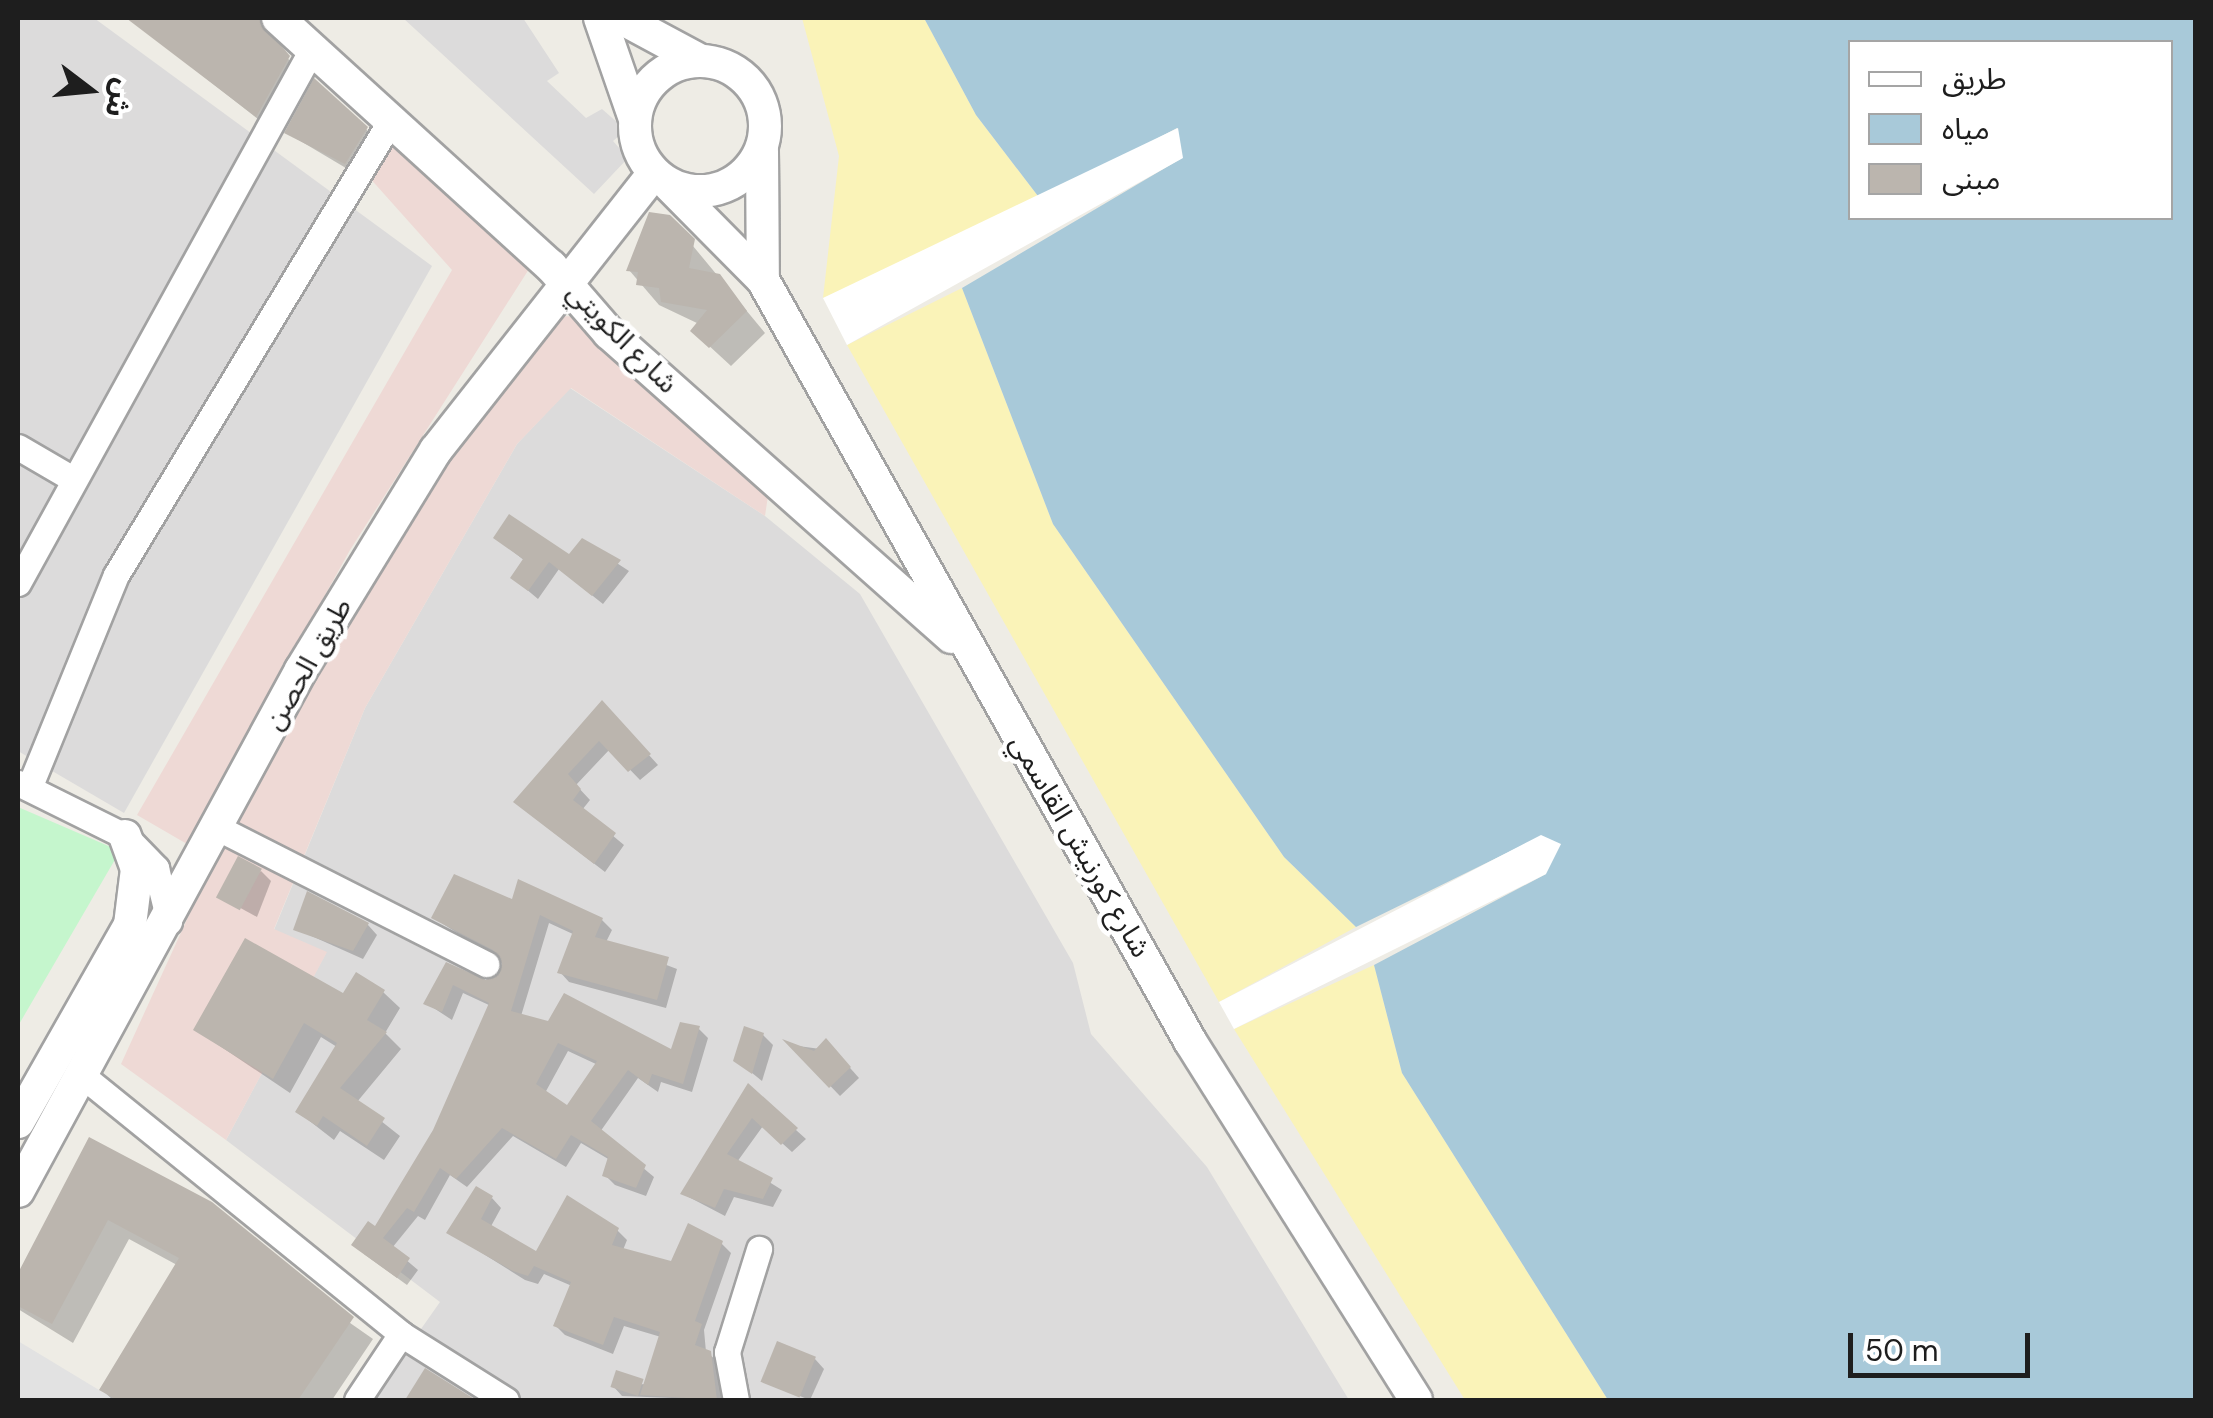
<!DOCTYPE html>
<meta charset="utf-8">
<style>
body{margin:0}
#map{position:relative;width:2213px;height:1418px;overflow:hidden;background:#eeece5;font-family:"DM Sans","Noto Sans Arabic",sans-serif}
div>[style]{position:absolute}
[style*='--x']{left:calc(var(--x)*1px);top:calc(var(--y)*1px);width:calc(var(--w)*1px);rotate:calc(var(--a)*1deg)}
.residential>*{inset:0;background:#dcdbdb}
.commercial>*{inset:0;background:#eed9d5}
.sand>*{inset:0;background:#faf3b8}
.park>*{inset:0;background:#c5f6cd}
.parking>*{inset:0;background:#e2e2e2}
.water>*{inset:0;background:#a8c9d9}
.pier>*{inset:0;background:#fff}
.shadow>*{inset:0;background:#0003}
.building>*{inset:0;background:#bbb5ae;transform-origin:0 0}
.roads{filter:drop-shadow(2px 0 #a2a2a2) drop-shadow(-2px 0 #a2a2a2) drop-shadow(0 2px #a2a2a2) drop-shadow(0 -2px #a2a2a2)}
.minor>*{height:25px;margin:-12.5px;padding:0 12.5px;transform-origin:12.5px;border-radius:12.5px;background:#fff}
.tertiary>*{height:32px;margin:-16px;padding:0 16px;transform-origin:16px;border-radius:16px;background:#fff}
.tertiary>.ring{margin:-16px;padding:0;box-sizing:content-box;background:none;border:32px solid #fff;border-radius:50%}
span{translate:-50% -50%;white-space:nowrap;text-align:center;line-height:1.15;-webkit-text-stroke:9px #fff;paint-order:stroke}
.street-label{font-size:28px;color:#1e1e1e}
.frame{position:absolute;inset:0;border:20px solid #1e1e1e;pointer-events:none}
.legend{position:absolute;left:1848px;top:40px;width:325px;height:180px;box-sizing:border-box;background:#fff;border:2px solid #a5a5a5;margin:0;padding:12px 18px;list-style:none;font-size:30px;color:#1e1e1e}
.legend li{display:flex;align-items:center;gap:20px;height:50px}
.legend b{width:50px;border:2px solid #a5a5a5}
.north{position:absolute;left:40px;top:40px;width:100px;height:100px;-webkit-text-stroke:8px #fff;paint-order:stroke;rotate:106deg;font-size:28px;font-weight:700;line-height:40px;text-align:center;color:#1e1e1e}
.north::after{content:'';display:block;margin:auto;width:35px;height:45px;background:#1e1e1e;clip-path:polygon(50% 0,100% 100%,50% 72%,0 100%)}
.scale{position:absolute;left:1848px;top:1333px;width:182px;height:45px;box-sizing:border-box;border:5px solid #1e1e1e;border-top:0;padding-left:12px;font-size:30px;line-height:35px;white-space:nowrap;color:#1e1e1e;-webkit-text-stroke:8px #fff;paint-order:stroke}
</style>
<div id="map">
<div class="residential">
<i style="clip-path:polygon(18px 18px,94px 18px,432px 266px,124px 813px,18px 751px)"></i>
<i style="clip-path:polygon(403px 18px,523px 18px,559px 73px,547px 81px,586px 118px,602px 109px,626px 130px,613px 141px,628px 158px,594px 194px)"></i>
<i style="clip-path:polygon(570px 388px,765px 516px,860px 594px,1073px 963px,1091px 1034px,1207px 1167px,1349px 1400px,371px 1400px,440px 1302px,226px 1140px,326px 953px,274px 930px,365px 708px,517px 444px)"></i>
</div>
<div class="commercial">
<i style="clip-path:polygon(396px 134px,536px 258px,350px 550px,187px 844px,137px 815px,452px 270px,368px 176px)"></i>
<i style="clip-path:polygon(560px 316px,583px 317px,769px 489px,765px 516px,571px 388px,517px 444px,365px 708px,274px 929px,327px 952px,226px 1140px,121px 1064px,273px 731px,424px 489px)"></i>
</div>
<div class="sand">
<i style="clip-path:polygon(802px 18px,924px 18px,976px 115px,1041px 200px,823px 298px,839px 156px)"></i>
<i style="clip-path:polygon(962px 288px,1053px 524px,1284px 857px,1356px 927px,1219px 1002px,847px 345px)"></i>
<i style="clip-path:polygon(1374px 965px,1402px 1073px,1608px 1400px,1465px 1400px,1234px 1029px)"></i>
</div>
<div class="park">
<i style="clip-path:polygon(18px 807px,120px 851px,18px 1026px)"></i>
</div>
<div class="parking">
<i style="clip-path:polygon(18px 1341px,99px 1390px,117px 1400px,18px 1400px)"></i>
</div>
<div class="water">
<i style="clip-path:polygon(evenodd,924px 18px,2195px 18px,2195px 1400px,1608px 1400px,1402px 1073px,1374px 965px,1546px 874px,1541px 836px,1356px 927px,1284px 857px,1053px 524px,962px 288px,1182px 158px,1177px 128px,1041px 200px,976px 115px,924px 18px,1850px 42px,2170px 42px,2170px 218px,1850px 218px,1850px 42px)"></i>
</div>
<div class="pier">
<i style="clip-path:polygon(1178px 128px,1183px 158px,847px 345px,823px 298px)"></i>
<i style="clip-path:polygon(1541px 835px,1561px 844px,1546px 874px,1234px 1029px,1219px 1002px)"></i>
</div>
<div class="shadow">
<i style="clip-path:polygon(129px 18px,245px 18px,303px 73px,272px 130px)"></i>
<i style="clip-path:polygon(366px 129px,382px 144px,361px 177px,287px 133px)"></i>
<i style="clip-path:polygon(669px 217px,765px 333px,731px 366px,693px 331px,699px 324px,659px 305px,629px 270px)"></i>
<i style="clip-path:polygon(496px 538px,570px 557px,583px 541px,629px 571px,603px 604px,559px 569px,538px 599px,513px 578px,525px 561px)"></i>
<i style="clip-path:polygon(611px 713px,658px 765px,640px 780px,610px 749px,576px 785px,590px 800px,582px 810px,624px 845px,605px 872px,526px 811px)"></i>
<i style="clip-path:polygon(261px 871px,271px 881px,257px 917px,224px 899px)"></i>
<i style="clip-path:polygon(evenodd,513px 902px,602px 920px,612px 930px,606px 942px,677px 969px,666px 1008px,569px 982px,560px 972px,575px 935px,549px 923px,521px 1016px,673px 1053px,698px 1028px,708px 1038px,692px 1092px,661px 1082px,658px 1092px,638px 1078px,600px 1132px,654px 1177px,646px 1196px,615px 1185px,605px 1175px,610px 1160px,581px 1143px,566px 1167px,513px 1136px,467px 1187px,450px 1175px,425px 1220px,418px 1216px,392px 1248px,418px 1270px,407px 1285px,364px 1254px,435px 1131px,491px 1006px,463px 993px,452px 1020px,426px 1003px,447px 965px,486px 983px,505px 964px,434px 918px,513px 902px,568px 1051px,598px 1065px,567px 1109px,545px 1093px,568px 1051px)"></i>
<i style="clip-path:polygon(368px 925px,377px 935px,363px 959px,296px 929px)"></i>
<i style="clip-path:polygon(383px 992px,400px 1008px,385px 1033px,401px 1049px,357px 1102px,400px 1136px,384px 1160px,340px 1131px,334px 1140px,298px 1112px,337px 1047px,321px 1037px,290px 1093px,196px 1030px)"></i>
<i style="clip-path:polygon(763px 1035px,773px 1045px,762px 1081px,736px 1060px)"></i>
<i style="clip-path:polygon(791px 1045px,835px 1051px,859px 1078px,840px 1096px)"></i>
<i style="clip-path:polygon(748px 1087px,806px 1139px,792px 1152px,763px 1126px,737px 1162px,782px 1190px,773px 1207px,734px 1197px,725px 1216px,683px 1194px)"></i>
<i style="clip-path:polygon(90px 1141px,373px 1339px,332px 1400px,113px 1400px,102px 1390px,177px 1265px,129px 1239px,73px 1343px,18px 1309px,18px 1278px)"></i>
<i style="clip-path:polygon(492px 1198px,501px 1208px,490px 1228px,536px 1254px,617px 1230px,627px 1240px,623px 1250px,672px 1264px,721px 1243px,731px 1253px,704px 1330px,706px 1352px,720px 1363px,722px 1400px,622px 1396px,613px 1386px,646px 1384px,661px 1337px,624px 1326px,613px 1354px,565px 1335px,556px 1326px,572px 1286px,544px 1274px,538px 1284px,525px 1280px,450px 1233px)"></i>
<i style="clip-path:polygon(815px 1359px,824px 1369px,810px 1400px,766px 1383px)"></i>
</div>
<div class="building">
<i style="clip-path:polygon(126px 18px,258px 18px,290px 56px,256px 117px)"></i>
<i style="clip-path:polygon(314px 78px,368px 127px,345px 164px,284px 133px)"></i>
<i style="clip-path:polygon(649px 212px,670px 215px,695px 239px,689px 268px,720px 274px,747px 311px,709px 348px,690px 331px,707px 310px,661px 302px,659px 288px,636px 285px,638px 272px,626px 271px)"></i>
<i style="clip-path:polygon(509px 514px,569px 554px,582px 538px,621px 560px,592px 596px,549px 562px,528px 591px,510px 578px,523px 559px,493px 538px)"></i>
<i style="clip-path:polygon(602px 700px,651px 754px,628px 772px,599px 741px,568px 774px,581px 789px,573px 800px,616px 833px,594px 864px,513px 802px)"></i>
<i style="left:238px;top:856px;width:27px;height:47px;rotate:28deg"></i>
<i style="clip-path:polygon(evenodd,454px 874px,512px 899px,518px 879px,603px 918px,595px 937px,669px 957px,657px 1000px,557px 973px,573px 931px,540px 915px,511px 1011px,548px 1021px,564px 993px,671px 1049px,680px 1022px,700px 1026px,683px 1084px,652px 1074px,648px 1085px,628px 1070px,591px 1121px,646px 1165px,636px 1188px,602px 1176px,608px 1157px,571px 1135px,556px 1159px,502px 1128px,456px 1179px,440px 1168px,414px 1212px,407px 1208px,383px 1238px,410px 1258px,397px 1278px,351px 1245px,368px 1221px,375px 1226px,433px 1130px,489px 1003px,453px 985px,442px 1012px,423px 1004px,446px 962px,486px 980px,502px 964px,493px 950px,431px 918px,454px 874px,558px 1043px,597px 1061px,567px 1105px,536px 1084px,558px 1043px)"></i>
<i style="clip-path:polygon(307px 891px,369px 923px,353px 951px,293px 930px)"></i>
<i style="clip-path:polygon(245px 938px,343px 993px,356px 972px,385px 990px,367px 1020px,387px 1032px,340px 1088px,385px 1118px,367px 1146px,323px 1116px,317px 1126px,295px 1112px,337px 1043px,304px 1023px,273px 1079px,193px 1030px)"></i>
<i style="clip-path:polygon(744px 1026px,764px 1033px,752px 1074px,733px 1061px)"></i>
<i style="clip-path:polygon(826px 1038px,851px 1067px,829px 1088px,782px 1039px,814px 1051px)"></i>
<i style="clip-path:polygon(748px 1083px,798px 1128px,781px 1145px,752px 1118px,727px 1154px,773px 1178px,763px 1199px,724px 1189px,715px 1208px,680px 1194px)"></i>
<i style="clip-path:polygon(89px 1137px,212px 1202px,354px 1317px,298px 1400px,117px 1400px,99px 1390px,179px 1258px,108px 1220px,52px 1324px,18px 1306px,18px 1273px)"></i>
<i style="clip-path:polygon(476px 1186px,493px 1196px,481px 1219px,536px 1251px,567px 1195px,619px 1228px,612px 1245px,671px 1261px,688px 1223px,723px 1241px,695px 1321px,702px 1324px,695px 1345px,711px 1351px,717px 1400px,640px 1395px,660px 1332px,614px 1317px,603px 1345px,553px 1326px,571px 1282px,534px 1266px,528px 1276px,513px 1271px,446px 1233px)"></i>
<i style="left:777px;top:1341px;width:42px;height:44px;rotate:22deg"></i>
<i style="clip-path:polygon(425px 1368px,476px 1400px,405px 1400px)"></i>
<i style="left:616px;top:1370px;width:29px;height:18px;rotate:18deg"></i>
</div>
<div class="roads">
<div class="minor">
<i style="--x:18;--y:447;--w:64;--a:30.2"></i>
<i style="--x:18;--y:583;--w:610;--a:-61.16"></i>
<i style="--x:18;--y:783;--w:119;--a:26.4"></i>
<i style="--x:125;--y:836;--w:45;--a:45.9"></i>
<i style="--x:156;--y:868;--w:55;--a:76.2"></i>
<i style="--x:29;--y:788;--w:230;--a:-67.8"></i>
<i style="--x:116;--y:575;--w:532;--a:-58.85"></i>
<i style="--x:218;--y:828;--w:301;--a:26.9"></i>
<i style="--x:84;--y:1077;--w:408;--a:39"></i>
<i style="--x:401;--y:1334;--w:79;--a:123.7"></i>
<i style="--x:401;--y:1334;--w:124;--a:32.2"></i>
<i style="--x:736;--y:1400;--w:49;--a:-100.6"></i>
<i style="--x:727;--y:1352;--w:108;--a:-72.7"></i>
</div>
<div class="tertiary">
<i style="--x:278;--y:18;--w:369;--a:42.3"></i>
<i style="--x:551;--y:266;--w:89;--a:49.1"></i>
<i style="--x:609;--y:333;--w:458;--a:41.6"></i>
<i style="--x:600;--y:18;--w:104;--a:70.9"></i>
<i style="--x:621;--y:18;--w:89;--a:28.3"></i>
<i class="ring" style="left:635px;top:61px;width:98px;height:98px"></i>
<i style="--x:762;--y:151;--w:129;--a:89.6"></i>
<i style="--x:670;--y:186;--w:132;--a:45.3"></i>
<i style="--x:763;--y:280;--w:873;--a:60.7"></i>
<i style="--x:1190;--y:1041;--w:424;--a:57.8"></i>
<i style="--x:18;--y:1122;--w:227;--a:-60.4"></i>
<i style="--x:130;--y:925;--w:56;--a:-82.9"></i>
<i style="--x:137;--y:869;--w:35;--a:-110"></i>
<i style="--x:18;--y:1191;--w:593;--a:-61.49"></i>
<i style="--x:301;--y:670;--w:258;--a:-58.5"></i>
<i style="--x:436;--y:450;--w:351;--a:-51.8"></i>
</div>
</div>
<div class="street-label">
<span style="left:622px;top:338px;rotate:45deg">شارع الكويتي</span>
<span style="left:308px;top:664px;rotate:-60deg">طريق الحصن</span>
<span style="left:1080px;top:846px;rotate:60deg">شارع كورنيش القاسمي</span>
</div>
<div class="frame"></div>
<ul class="legend">
<li><b style="height:12px;background:#fff"></b>طريق</li>
<li><b style="height:28px;background:#a8c9d9"></b>مياه</li>
<li><b style="height:28px;background:#bbb5ae"></b>مبنى</li>
</ul>
<div class="north">ش</div>
<div class="scale">50 m</div>
</div>
